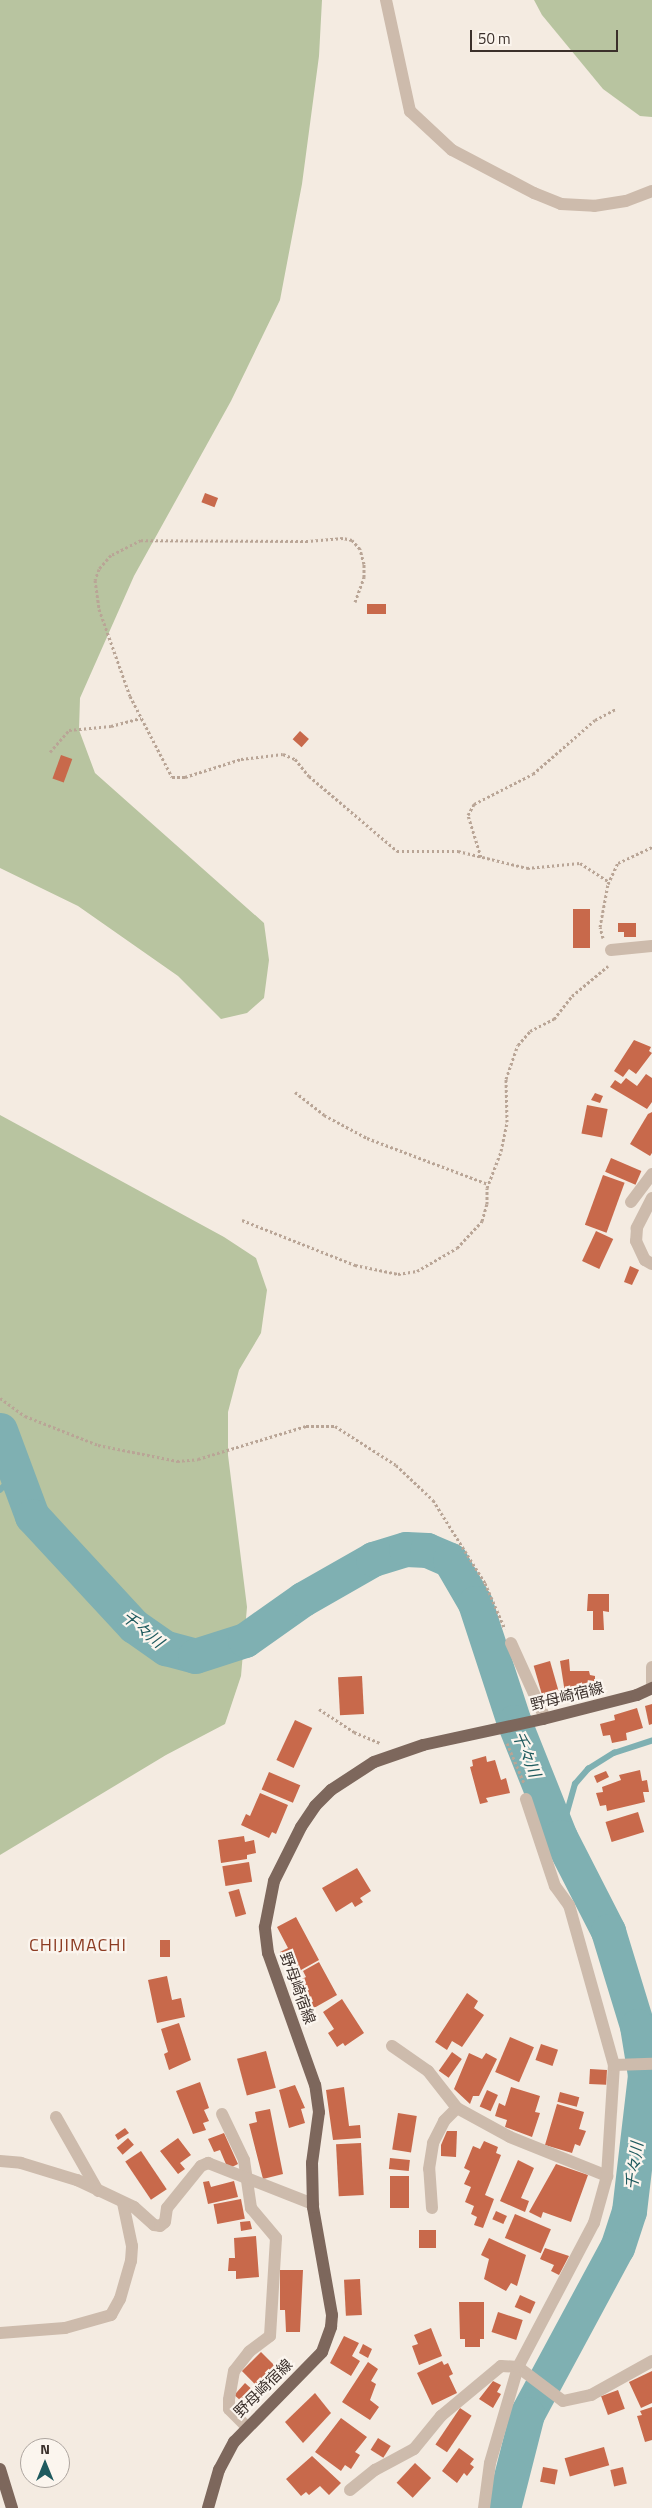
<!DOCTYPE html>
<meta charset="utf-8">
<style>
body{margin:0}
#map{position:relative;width:652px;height:2508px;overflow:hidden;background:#f4ebe1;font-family:"Titillium Web","Noto Sans JP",sans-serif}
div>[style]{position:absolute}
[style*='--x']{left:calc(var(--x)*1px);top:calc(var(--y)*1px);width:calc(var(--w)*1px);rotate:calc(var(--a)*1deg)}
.green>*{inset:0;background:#b8c4a0}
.stream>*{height:5.5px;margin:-2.75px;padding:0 2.75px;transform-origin:2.75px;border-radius:2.75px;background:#7fb0b2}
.river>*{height:35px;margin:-17.5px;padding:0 17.5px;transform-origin:17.5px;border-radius:17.5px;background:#7fb0b2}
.building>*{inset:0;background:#c8694b;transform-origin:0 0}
.path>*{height:3px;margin-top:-1.5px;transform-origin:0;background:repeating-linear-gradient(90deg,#b9a596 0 2.5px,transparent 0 5px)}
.street>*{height:12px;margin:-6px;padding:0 6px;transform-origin:6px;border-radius:6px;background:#cdbbac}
.primary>*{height:12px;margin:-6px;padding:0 6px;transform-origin:6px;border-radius:6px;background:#7d675c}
span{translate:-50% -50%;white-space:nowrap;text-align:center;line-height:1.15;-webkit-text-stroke:4.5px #fbf5ee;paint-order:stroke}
.street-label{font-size:15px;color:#3b302b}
.water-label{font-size:16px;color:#1f5a5e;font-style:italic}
.quarter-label{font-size:18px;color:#8c3b22;letter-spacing:1px}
.north{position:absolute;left:20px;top:2438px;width:50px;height:50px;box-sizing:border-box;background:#fbf5ee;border:1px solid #aea6a0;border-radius:50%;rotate:0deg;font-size:14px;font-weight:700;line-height:20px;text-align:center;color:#3b302b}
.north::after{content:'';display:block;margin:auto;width:18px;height:22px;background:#1f5a5e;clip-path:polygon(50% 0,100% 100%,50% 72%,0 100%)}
.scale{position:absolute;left:470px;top:30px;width:148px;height:22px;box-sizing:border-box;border:2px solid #3b302b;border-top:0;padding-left:6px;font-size:15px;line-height:18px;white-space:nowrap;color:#3b302b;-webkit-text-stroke:4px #fbf5ee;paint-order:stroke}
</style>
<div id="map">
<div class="green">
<i style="clip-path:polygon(0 0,322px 0,319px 56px,302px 184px,280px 300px,231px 401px,134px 576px,80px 698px,79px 730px,95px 773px,264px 923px,269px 960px,264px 998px,247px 1013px,221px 1019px,178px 976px,78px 906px,0 868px)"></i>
<i style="clip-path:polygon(534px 0,652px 0,652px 117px,640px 116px,603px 89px,542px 15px)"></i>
<i style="clip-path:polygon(0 1115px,224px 1237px,256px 1258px,267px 1290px,261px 1333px,239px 1370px,228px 1412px,228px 1455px,247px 1607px,241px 1676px,225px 1724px,166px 1755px,0 1855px)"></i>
</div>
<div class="stream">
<i style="--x:0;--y:1490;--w:25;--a:-45"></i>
<i style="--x:560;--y:1837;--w:55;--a:-74.2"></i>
<i style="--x:575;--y:1784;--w:20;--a:-49"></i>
<i style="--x:588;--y:1769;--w:31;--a:-32"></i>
<i style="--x:614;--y:1753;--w:40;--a:-18"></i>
</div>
<div class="river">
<i style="--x:0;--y:1430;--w:92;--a:69.6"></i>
<i style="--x:32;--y:1516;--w:150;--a:47.2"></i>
<i style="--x:134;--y:1626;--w:39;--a:35"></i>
<i style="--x:166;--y:1648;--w:30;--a:15"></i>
<i style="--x:195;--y:1656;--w:52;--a:-17.7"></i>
<i style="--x:245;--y:1640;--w:71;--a:-35.3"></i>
<i style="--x:303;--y:1599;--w:81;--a:-29.7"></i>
<i style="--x:373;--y:1559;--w:34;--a:-17"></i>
<i style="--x:406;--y:1549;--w:21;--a:3"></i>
<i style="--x:427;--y:1550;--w:25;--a:23"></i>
<i style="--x:450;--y:1560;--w:50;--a:59.8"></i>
<i style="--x:475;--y:1603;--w:125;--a:71.9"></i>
<i style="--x:514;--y:1722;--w:124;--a:68.2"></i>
<i style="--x:560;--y:1837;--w:106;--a:62.9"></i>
<i style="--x:608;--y:1931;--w:99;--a:73"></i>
<i style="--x:637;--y:2026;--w:50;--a:80.7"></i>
<i style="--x:645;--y:2075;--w:137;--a:96.7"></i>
<i style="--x:629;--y:2211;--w:38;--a:108"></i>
<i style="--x:617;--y:2247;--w:190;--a:118.3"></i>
<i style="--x:527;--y:2414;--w:97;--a:104.3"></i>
</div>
<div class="building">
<i style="left:205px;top:493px;width:14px;height:10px;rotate:21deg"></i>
<i style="left:367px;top:604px;width:19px;height:10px"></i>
<i style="left:300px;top:731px;width:12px;height:11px;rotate:42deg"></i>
<i style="left:61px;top:755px;width:12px;height:25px;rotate:20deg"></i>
<i style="left:573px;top:909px;width:17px;height:39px"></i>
<i style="clip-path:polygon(618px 923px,636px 923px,636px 937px,624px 937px,624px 932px,618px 932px)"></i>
<i style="clip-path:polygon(634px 1040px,651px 1047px,649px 1051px,652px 1053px,636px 1074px,629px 1069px,623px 1077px,614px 1071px)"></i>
<i style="clip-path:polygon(646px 1074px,652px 1078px,652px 1102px,647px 1109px,610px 1087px,615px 1080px,621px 1084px,626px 1078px,637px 1086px)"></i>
<i style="clip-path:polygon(595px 1093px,603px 1096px,600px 1103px,591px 1100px)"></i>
<i style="left:587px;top:1105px;width:21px;height:29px;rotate:11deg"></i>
<i style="clip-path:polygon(652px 1112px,652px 1153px,650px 1156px,630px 1144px,648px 1114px)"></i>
<i style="left:611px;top:1158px;width:33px;height:15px;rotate:23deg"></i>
<i style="left:603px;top:1175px;width:23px;height:53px;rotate:20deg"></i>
<i style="left:596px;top:1231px;width:19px;height:33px;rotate:25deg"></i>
<i style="clip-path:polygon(630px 1266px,639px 1270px,632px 1285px,624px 1282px)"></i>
<i style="clip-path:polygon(588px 1594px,609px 1594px,609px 1612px,603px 1611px,604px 1630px,593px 1630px,593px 1611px,587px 1611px)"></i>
<i style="clip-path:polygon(569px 1659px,570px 1671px,589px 1671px,590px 1675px,595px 1676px,595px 1692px,565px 1693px,560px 1661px)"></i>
<i style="left:550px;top:1661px;width:35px;height:17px;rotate:74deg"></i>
<i style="left:362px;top:1676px;width:38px;height:24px;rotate:87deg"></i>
<i style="clip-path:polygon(652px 1704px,652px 1724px,649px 1725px,645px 1706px)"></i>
<i style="clip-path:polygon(637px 1708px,643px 1728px,626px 1733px,627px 1740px,612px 1743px,610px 1735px,603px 1736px,600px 1724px,615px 1720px,614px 1715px)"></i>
<i style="left:295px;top:1720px;width:19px;height:44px;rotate:25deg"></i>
<i style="clip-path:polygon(486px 1756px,487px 1762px,495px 1760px,501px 1780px,506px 1778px,510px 1793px,486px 1798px,488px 1802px,480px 1804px,470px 1767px,473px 1766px,472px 1760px)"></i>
<i style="clip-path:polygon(640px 1770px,642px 1781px,647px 1780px,649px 1792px,643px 1792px,645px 1802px,607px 1811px,606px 1805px,600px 1806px,596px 1793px,603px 1792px,602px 1787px,621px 1780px,619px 1775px)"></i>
<i style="clip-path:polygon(606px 1771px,609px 1777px,597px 1783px,594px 1776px)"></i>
<i style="left:269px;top:1772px;width:34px;height:19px;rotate:23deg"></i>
<i style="clip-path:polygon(260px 1793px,288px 1805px,276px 1834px,272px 1832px,269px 1838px,241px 1825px,246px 1814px,250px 1816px)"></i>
<i style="left:638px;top:1812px;width:21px;height:34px;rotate:73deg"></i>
<i style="clip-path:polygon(244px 1836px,245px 1842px,254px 1840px,256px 1853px,247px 1855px,247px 1859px,221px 1863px,218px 1840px)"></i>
<i style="left:249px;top:1862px;width:20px;height:27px;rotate:81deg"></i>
<i style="clip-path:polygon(357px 1868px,371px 1891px,360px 1898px,363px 1902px,355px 1907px,352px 1902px,336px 1912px,322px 1888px)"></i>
<i style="left:239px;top:1889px;width:26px;height:11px;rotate:74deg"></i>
<i style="clip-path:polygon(296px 1917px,319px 1960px,292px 1975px,280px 1952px,288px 1948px,277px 1927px)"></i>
<i style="left:160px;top:1940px;width:10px;height:17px"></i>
<i style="clip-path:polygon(319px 1962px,337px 1995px,314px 2008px,298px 1981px,306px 1977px,303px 1971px)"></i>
<i style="clip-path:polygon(167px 1976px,172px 2000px,181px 1998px,185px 2017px,157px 2023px,148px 1980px)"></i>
<i style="clip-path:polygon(467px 1993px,478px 2001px,474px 2008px,484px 2015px,462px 2047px,452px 2041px,447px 2050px,435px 2042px)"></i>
<i style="clip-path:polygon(342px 1999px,364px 2033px,345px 2046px,343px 2043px,337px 2047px,328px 2033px,334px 2029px,323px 2012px)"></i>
<i style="clip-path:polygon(179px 2023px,191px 2060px,169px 2070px,164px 2054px,168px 2052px,161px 2029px)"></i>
<i style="left:510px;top:2037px;width:26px;height:38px;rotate:23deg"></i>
<i style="left:541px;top:2044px;width:18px;height:17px;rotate:19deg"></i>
<i style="left:266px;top:2051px;width:38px;height:30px;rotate:75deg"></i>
<i style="left:452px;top:2052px;width:12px;height:23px;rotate:35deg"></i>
<i style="clip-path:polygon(469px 2053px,482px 2059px,486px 2053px,497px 2059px,479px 2096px,473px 2096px,470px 2104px,454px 2089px)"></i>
<i style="left:590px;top:2069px;width:17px;height:15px;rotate:3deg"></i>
<i style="clip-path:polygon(200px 2082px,209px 2108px,204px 2110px,209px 2121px,203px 2123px,206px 2130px,193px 2134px,176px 2091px)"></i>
<i style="clip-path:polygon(295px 2085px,305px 2108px,301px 2109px,305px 2123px,289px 2128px,279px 2090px)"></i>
<i style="clip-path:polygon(344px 2087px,349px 2126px,360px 2125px,361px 2138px,333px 2140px,326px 2090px)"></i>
<i style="clip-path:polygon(511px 2087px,540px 2096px,535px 2112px,540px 2113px,532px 2137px,505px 2127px,507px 2120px,495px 2116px,499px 2103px,505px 2106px)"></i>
<i style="left:487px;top:2090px;width:12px;height:18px;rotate:24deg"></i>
<i style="left:560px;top:2092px;width:20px;height:10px;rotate:15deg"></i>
<i style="clip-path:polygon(557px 2104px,584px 2112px,579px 2129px,586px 2131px,580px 2146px,575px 2144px,572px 2153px,545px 2145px)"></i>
<i style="clip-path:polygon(270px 2109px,283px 2174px,263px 2179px,249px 2124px,257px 2122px,255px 2112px)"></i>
<i style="left:398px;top:2113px;width:19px;height:37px;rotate:9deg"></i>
<i style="clip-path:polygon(125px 2128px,129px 2133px,118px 2140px,115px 2135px)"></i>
<i style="clip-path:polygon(447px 2131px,457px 2131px,456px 2157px,441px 2156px,441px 2145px)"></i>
<i style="clip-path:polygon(224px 2133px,238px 2164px,228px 2169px,220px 2150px,214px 2152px,208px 2139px)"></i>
<i style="left:128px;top:2138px;width:9px;height:15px;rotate:49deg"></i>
<i style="clip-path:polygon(178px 2138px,191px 2155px,180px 2163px,185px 2169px,178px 2174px,160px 2151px)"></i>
<i style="clip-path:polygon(484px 2141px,498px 2147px,496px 2153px,501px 2155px,485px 2195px,494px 2199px,483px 2228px,474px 2225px,477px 2217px,471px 2214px,474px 2206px,465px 2202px,471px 2187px,464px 2184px,470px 2171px,464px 2168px,473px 2146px,480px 2149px)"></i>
<i style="left:361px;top:2143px;width:52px;height:25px;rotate:87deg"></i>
<i style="left:141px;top:2151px;width:46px;height:19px;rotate:56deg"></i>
<i style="left:390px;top:2158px;width:20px;height:11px;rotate:6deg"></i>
<i style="clip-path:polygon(518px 2160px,534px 2168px,521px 2198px,529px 2201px,525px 2212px,500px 2201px)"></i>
<i style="clip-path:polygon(556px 2164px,588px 2175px,571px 2222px,543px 2212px,541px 2218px,529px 2212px)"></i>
<i style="left:390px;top:2176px;width:19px;height:32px"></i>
<i style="clip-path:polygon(209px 2181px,211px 2187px,234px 2181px,238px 2197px,208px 2204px,203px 2182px)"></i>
<i style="left:241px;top:2199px;width:20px;height:28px;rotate:79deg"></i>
<i style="left:496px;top:2211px;width:12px;height:9px;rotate:24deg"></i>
<i style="left:515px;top:2214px;width:39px;height:26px;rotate:23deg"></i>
<i style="clip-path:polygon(250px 2221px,252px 2229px,241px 2231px,240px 2222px)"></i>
<i style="left:419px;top:2230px;width:17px;height:18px"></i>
<i style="clip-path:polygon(256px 2236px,259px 2277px,236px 2279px,236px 2271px,228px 2271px,229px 2258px,235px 2258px,234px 2238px)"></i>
<i style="clip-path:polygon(489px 2238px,526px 2255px,517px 2286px,511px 2283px,506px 2291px,484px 2279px,489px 2259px,481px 2255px)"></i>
<i style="clip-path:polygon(545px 2248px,569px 2256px,559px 2275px,551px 2271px,554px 2265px,540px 2259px)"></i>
<i style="clip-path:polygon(280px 2270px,303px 2270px,300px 2332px,286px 2332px,285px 2310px,280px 2310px)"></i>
<i style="left:360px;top:2279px;width:36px;height:16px;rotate:87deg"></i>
<i style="left:520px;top:2295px;width:17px;height:13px;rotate:24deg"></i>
<i style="clip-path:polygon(459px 2302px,484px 2302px,484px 2339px,480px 2339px,480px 2347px,465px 2347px,465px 2339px,460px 2339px)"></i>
<i style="left:498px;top:2312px;width:26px;height:21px;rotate:18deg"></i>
<i style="clip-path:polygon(431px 2328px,442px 2356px,419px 2365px,412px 2346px,418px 2344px,414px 2335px)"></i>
<i style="clip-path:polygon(344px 2336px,359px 2343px,352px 2356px,360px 2361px,351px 2376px,330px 2363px)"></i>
<i style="clip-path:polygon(363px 2344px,372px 2349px,368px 2358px,359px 2353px)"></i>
<i style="left:261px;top:2352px;width:24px;height:27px;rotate:45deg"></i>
<i style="clip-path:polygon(442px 2361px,444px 2365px,448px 2363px,453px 2374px,449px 2376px,457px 2393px,432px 2405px,417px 2373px)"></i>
<i style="clip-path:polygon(368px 2362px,378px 2369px,371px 2381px,376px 2384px,370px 2400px,379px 2407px,370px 2420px,342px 2402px)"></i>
<i style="clip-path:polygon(652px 2371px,652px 2403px,641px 2408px,629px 2382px)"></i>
<i style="clip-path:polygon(493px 2381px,501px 2385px,497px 2392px,501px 2394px,493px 2408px,479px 2399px)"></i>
<i style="left:245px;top:2383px;width:13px;height:16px;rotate:42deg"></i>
<i style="left:618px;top:2390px;width:20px;height:18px;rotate:70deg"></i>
<i style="clip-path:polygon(315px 2393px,331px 2413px,303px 2443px,285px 2422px)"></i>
<i style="clip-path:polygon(652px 2407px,652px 2440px,645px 2442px,637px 2416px,642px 2415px,640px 2411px)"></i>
<i style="left:460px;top:2408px;width:14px;height:44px;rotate:34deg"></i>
<i style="clip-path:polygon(341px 2418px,367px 2437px,355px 2452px,360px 2455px,351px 2469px,345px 2465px,341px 2471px,315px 2452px)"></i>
<i style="left:378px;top:2438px;width:15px;height:14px;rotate:32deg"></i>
<i style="left:604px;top:2447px;width:19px;height:41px;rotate:74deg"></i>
<i style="clip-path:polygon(459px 2448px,474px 2459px,470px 2464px,474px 2467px,467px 2476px,464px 2473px,457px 2483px,442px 2471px)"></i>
<i style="clip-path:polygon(312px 2456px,341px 2483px,329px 2495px,320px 2486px,309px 2495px,306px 2492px,301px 2496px,286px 2479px)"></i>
<i style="left:415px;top:2463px;width:22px;height:27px;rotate:43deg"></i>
<i style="left:543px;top:2467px;width:15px;height:15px;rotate:11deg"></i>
<i style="left:623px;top:2467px;width:17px;height:13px;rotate:77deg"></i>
</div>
<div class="path">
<i style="--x:355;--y:602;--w:27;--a:-70"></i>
<i style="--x:364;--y:577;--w:13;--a:-90"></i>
<i style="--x:364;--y:564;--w:16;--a:-105"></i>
<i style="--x:360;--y:549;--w:12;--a:-132"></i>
<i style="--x:352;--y:540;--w:9;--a:-167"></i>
<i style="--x:343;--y:538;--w:35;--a:175"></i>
<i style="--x:308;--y:541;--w:167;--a:-179.7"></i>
<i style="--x:141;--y:540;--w:34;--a:153"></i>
<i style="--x:111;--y:555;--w:18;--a:131"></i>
<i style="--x:99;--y:569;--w:12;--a:110"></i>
<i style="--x:95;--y:580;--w:29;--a:82"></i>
<i style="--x:99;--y:609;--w:92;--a:70.4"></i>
<i style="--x:130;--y:696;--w:91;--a:62.6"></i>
<i style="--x:172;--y:777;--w:13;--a:0"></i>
<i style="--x:185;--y:777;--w:59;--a:-17.8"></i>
<i style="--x:241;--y:759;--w:42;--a:-6.8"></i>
<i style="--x:283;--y:754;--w:13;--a:23"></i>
<i style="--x:295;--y:759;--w:22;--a:51"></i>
<i style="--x:309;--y:776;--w:116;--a:40.4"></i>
<i style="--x:397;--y:851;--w:61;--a:0"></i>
<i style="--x:458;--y:851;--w:71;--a:13.8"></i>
<i style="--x:527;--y:868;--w:53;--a:-5.4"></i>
<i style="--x:580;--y:863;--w:35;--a:33"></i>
<i style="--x:50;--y:752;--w:29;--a:-49"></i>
<i style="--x:69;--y:730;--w:42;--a:-5.4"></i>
<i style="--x:111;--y:726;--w:31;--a:-15"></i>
<i style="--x:481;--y:857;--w:44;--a:-107.2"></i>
<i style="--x:468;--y:815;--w:13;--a:-61"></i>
<i style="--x:474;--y:804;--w:66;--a:-27"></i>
<i style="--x:533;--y:774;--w:82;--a:-41.1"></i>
<i style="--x:595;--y:720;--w:24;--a:-28"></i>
<i style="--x:603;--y:938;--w:11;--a:-105"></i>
<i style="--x:600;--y:927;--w:44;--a:-79.5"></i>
<i style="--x:608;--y:884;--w:23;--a:-65"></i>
<i style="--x:618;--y:863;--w:38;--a:-25"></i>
<i style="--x:295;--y:1092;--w:37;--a:38"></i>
<i style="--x:324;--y:1115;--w:49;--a:28.1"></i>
<i style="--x:367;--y:1138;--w:129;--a:20.8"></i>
<i style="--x:242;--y:1220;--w:122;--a:21.7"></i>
<i style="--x:355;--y:1265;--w:44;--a:11.8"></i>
<i style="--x:398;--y:1274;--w:19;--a:-9"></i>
<i style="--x:417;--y:1271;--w:46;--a:-29.9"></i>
<i style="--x:457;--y:1248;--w:37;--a:-47"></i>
<i style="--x:482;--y:1221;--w:18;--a:-74"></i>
<i style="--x:487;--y:1204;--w:16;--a:-90"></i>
<i style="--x:487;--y:1188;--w:40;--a:-69"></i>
<i style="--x:501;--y:1151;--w:30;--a:-78"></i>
<i style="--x:507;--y:1122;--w:43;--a:-91.3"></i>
<i style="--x:506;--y:1079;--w:36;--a:-71"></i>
<i style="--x:518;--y:1045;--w:18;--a:-49"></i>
<i style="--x:530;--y:1031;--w:27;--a:-27"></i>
<i style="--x:554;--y:1019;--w:29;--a:-52"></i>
<i style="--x:572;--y:996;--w:47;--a:-39.8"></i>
<i style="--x:0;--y:1398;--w:31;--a:36"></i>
<i style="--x:25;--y:1416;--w:79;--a:21.7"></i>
<i style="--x:98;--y:1445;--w:81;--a:11.4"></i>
<i style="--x:177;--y:1461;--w:21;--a:-5"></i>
<i style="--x:198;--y:1459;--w:113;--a:-17"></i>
<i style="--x:306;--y:1426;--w:29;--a:0"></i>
<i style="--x:335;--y:1426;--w:72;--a:32.6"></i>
<i style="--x:396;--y:1465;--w:51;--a:43.4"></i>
<i style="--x:433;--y:1500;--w:98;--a:57.9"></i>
<i style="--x:485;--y:1583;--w:50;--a:66.5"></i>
<i style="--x:319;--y:1709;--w:42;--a:33.3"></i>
<i style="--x:354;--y:1732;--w:28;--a:23"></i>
<i style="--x:507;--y:1743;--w:43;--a:67"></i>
</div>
<div class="street">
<i style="--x:386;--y:0;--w:114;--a:77.8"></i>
<i style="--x:410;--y:111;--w:57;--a:42.9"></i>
<i style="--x:452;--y:150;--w:93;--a:27.7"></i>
<i style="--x:534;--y:193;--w:29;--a:22"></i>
<i style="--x:561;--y:204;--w:33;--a:3"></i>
<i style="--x:594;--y:206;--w:32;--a:-9"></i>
<i style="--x:626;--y:201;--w:28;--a:-21"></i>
<i style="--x:611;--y:950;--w:41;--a:-5.6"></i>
<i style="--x:652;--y:1198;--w:34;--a:117"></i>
<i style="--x:637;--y:1228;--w:13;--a:94"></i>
<i style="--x:636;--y:1241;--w:21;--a:65"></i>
<i style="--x:645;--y:1260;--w:8;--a:30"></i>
<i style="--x:631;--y:1202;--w:35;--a:-53"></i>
<i style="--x:511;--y:1643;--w:82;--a:65.6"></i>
<i style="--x:652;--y:1667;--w:16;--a:90"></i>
<i style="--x:526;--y:1799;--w:92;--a:71.6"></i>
<i style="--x:555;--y:1886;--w:24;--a:54"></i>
<i style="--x:569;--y:1905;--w:166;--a:74.3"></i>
<i style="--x:392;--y:2046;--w:44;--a:34.8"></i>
<i style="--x:428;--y:2071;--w:47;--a:51.9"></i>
<i style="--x:457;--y:2108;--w:60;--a:28.7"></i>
<i style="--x:510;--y:2137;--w:105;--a:21.9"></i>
<i style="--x:222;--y:2114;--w:51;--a:64.4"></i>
<i style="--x:244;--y:2160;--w:49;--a:81.7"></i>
<i style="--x:251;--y:2208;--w:39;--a:50"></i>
<i style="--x:276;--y:2238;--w:98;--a:93.5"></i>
<i style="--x:270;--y:2336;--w:26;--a:143"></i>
<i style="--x:249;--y:2352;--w:24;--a:128"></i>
<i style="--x:234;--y:2371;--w:29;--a:100"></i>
<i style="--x:229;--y:2400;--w:9;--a:90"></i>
<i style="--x:229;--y:2409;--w:25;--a:45"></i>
<i style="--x:56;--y:2117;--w:85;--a:60.4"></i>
<i style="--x:0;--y:2161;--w:21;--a:5"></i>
<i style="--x:21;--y:2163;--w:59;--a:16.9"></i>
<i style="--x:77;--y:2180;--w:63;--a:25.3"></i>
<i style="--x:134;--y:2207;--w:27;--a:42"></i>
<i style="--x:154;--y:2225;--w:6;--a:9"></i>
<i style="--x:160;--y:2226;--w:6;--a:-39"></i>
<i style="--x:165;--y:2222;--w:14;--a:-82"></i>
<i style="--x:167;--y:2208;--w:54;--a:-51"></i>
<i style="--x:201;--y:2166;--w:8;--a:-23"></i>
<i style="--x:208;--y:2163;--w:113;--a:21.3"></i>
<i style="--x:432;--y:2208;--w:39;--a:-94"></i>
<i style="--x:429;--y:2169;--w:26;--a:-81"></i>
<i style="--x:433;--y:2143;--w:25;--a:-63"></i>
<i style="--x:444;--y:2121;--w:18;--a:-45"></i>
<i style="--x:0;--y:2333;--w:65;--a:-4.4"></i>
<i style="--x:65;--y:2328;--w:48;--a:-15.8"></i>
<i style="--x:111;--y:2315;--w:18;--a:-61"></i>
<i style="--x:120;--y:2299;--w:40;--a:-74"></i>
<i style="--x:131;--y:2261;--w:15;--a:-86"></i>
<i style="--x:132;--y:2246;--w:44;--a:-101.8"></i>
<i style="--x:350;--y:2490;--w:32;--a:-39"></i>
<i style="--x:375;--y:2470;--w:44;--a:-28.3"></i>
<i style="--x:414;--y:2449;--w:43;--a:-50.7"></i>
<i style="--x:441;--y:2416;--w:78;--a:-39.8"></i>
<i style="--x:501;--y:2366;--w:17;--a:3"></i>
<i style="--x:518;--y:2367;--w:56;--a:37.1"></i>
<i style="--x:563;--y:2401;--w:29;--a:-12"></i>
<i style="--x:591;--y:2395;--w:70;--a:-29.1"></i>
<i style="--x:484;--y:2508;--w:45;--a:-82.4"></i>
<i style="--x:490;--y:2463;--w:100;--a:-73.7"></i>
<i style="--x:518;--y:2367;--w:163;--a:-62.2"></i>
<i style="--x:594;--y:2223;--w:49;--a:-74.5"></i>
<i style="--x:607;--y:2176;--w:111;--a:-86.4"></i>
<i style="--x:614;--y:2065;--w:38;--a:-2"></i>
</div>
<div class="primary">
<i style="--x:0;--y:2469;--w:41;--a:72.9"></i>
<i style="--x:208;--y:2508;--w:40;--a:-74"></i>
<i style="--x:219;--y:2470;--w:32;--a:-62"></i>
<i style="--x:234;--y:2442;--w:126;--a:-45.6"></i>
<i style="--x:322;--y:2352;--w:27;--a:-70"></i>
<i style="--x:331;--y:2327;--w:12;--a:-85"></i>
<i style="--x:332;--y:2315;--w:110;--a:-100"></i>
<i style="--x:313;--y:2207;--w:44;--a:-91.3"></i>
<i style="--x:312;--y:2163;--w:51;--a:-82.2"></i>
<i style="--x:319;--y:2112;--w:27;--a:-98"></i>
<i style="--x:315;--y:2085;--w:140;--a:-109.6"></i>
<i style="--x:268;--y:1953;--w:26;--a:-97"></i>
<i style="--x:265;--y:1927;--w:47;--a:-78.9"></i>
<i style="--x:274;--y:1881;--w:60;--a:-63.4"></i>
<i style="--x:301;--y:1827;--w:25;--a:-56"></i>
<i style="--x:315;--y:1806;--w:23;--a:-45"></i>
<i style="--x:331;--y:1790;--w:51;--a:-33.1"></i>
<i style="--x:374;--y:1762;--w:52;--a:-19.1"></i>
<i style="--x:423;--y:1745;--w:123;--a:-12.2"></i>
<i style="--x:543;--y:1719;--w:97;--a:-14.3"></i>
<i style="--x:637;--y:1695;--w:17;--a:-25"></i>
</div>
<div class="street-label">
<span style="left:567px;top:1696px;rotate:-14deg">野母崎宿線</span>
<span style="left:298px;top:1988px;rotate:70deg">野母崎宿線</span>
<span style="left:263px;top:2388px;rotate:-45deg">野母崎宿線</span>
</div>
<div class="water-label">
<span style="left:143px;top:1629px;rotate:39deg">千々川</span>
<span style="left:527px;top:1754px;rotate:68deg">千々川</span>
<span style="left:634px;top:2166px;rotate:-83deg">千々川</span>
</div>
<div class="quarter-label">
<span style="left:78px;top:1945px">CHIJIMACHI</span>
</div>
<div class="north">N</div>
<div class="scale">50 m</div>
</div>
